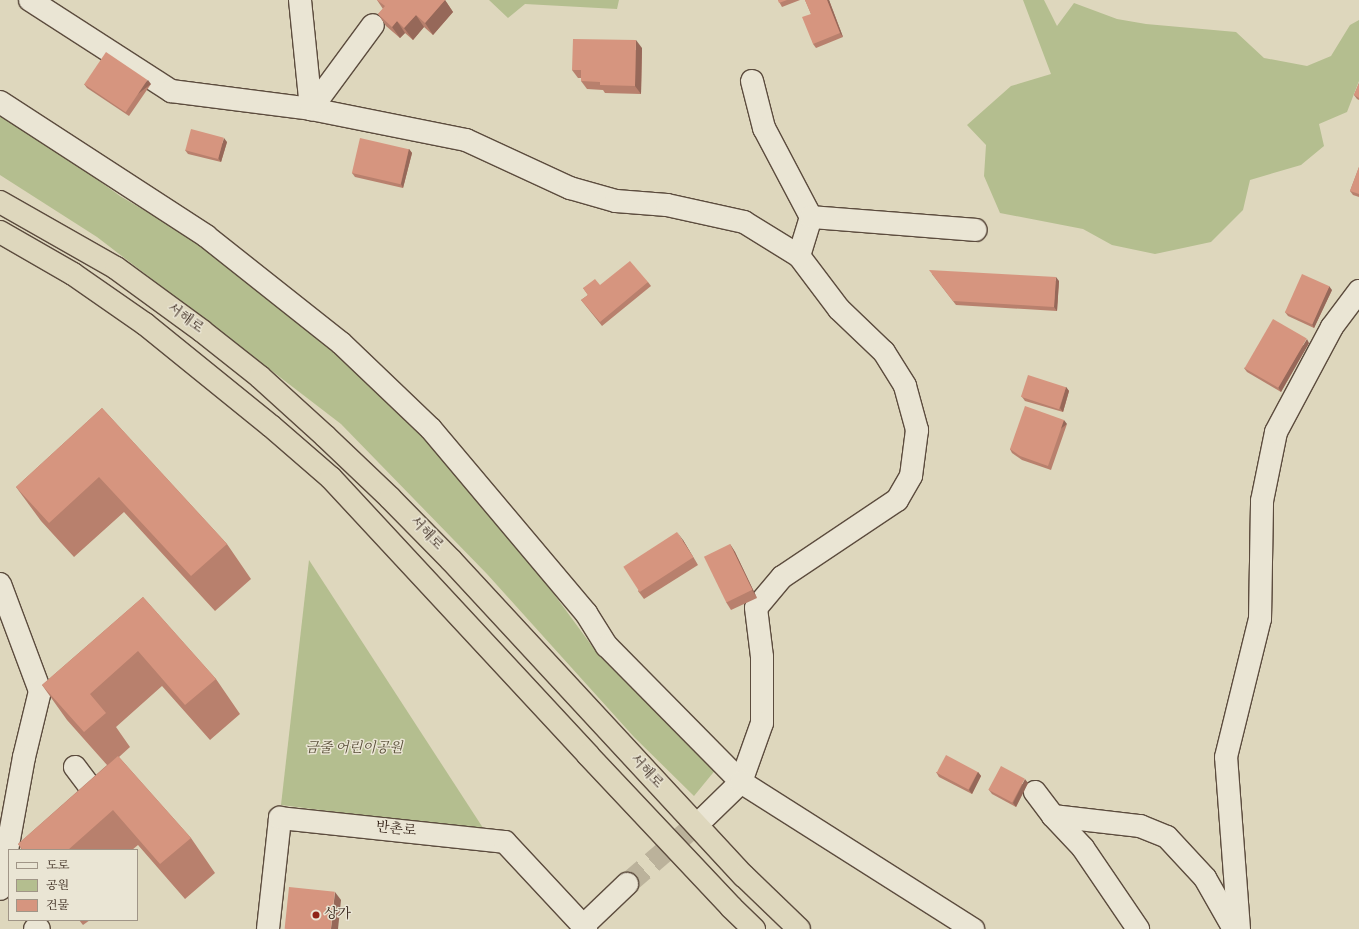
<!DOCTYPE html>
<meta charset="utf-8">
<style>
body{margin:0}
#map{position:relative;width:1359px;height:929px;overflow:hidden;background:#ded7bd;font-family:"Sorts Mill Goudy","Noto Serif KR",serif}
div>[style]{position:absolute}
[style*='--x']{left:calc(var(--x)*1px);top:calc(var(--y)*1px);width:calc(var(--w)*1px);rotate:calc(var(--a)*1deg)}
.green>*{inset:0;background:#b4be8f}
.minor-tunnel>*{height:22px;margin-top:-11px;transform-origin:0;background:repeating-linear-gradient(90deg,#bbb29b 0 22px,transparent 0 33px)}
.roads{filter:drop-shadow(1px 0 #5c4c3e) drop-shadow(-1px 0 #5c4c3e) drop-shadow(0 1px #5c4c3e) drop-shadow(0 -1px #5c4c3e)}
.minor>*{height:22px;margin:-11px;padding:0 11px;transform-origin:11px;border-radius:11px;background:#eae5d4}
.highway>*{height:22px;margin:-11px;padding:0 11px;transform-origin:11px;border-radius:11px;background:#ded7bd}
.wall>*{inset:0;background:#b8806d}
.shaded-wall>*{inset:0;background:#966859;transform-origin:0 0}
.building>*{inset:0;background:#d6957f;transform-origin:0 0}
.dots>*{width:11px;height:11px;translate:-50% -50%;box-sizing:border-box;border:2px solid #eae5d4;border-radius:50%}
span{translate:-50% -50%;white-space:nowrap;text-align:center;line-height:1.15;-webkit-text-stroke:3px #eae5d4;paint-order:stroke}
.street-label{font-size:14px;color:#301e13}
.park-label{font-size:14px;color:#584e38;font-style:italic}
.poi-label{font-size:14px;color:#301e13}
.left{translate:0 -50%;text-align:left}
.legend{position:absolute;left:8px;top:849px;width:130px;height:72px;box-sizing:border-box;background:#eae5d4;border:1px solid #a09587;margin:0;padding:5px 7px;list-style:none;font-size:12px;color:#301e13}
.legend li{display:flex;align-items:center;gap:8px;height:20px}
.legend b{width:20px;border:1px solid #a09587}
</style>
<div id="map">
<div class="green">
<i style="clip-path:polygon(489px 0,619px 0,617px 9px,525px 4px,508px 18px)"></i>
<i style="clip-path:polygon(1023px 0,1044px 0,1057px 26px,1074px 3px,1117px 19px,1146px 24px,1236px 32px,1264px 58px,1307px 66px,1331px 56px,1350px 25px,1359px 20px,1359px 81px,1347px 112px,1319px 124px,1324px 146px,1301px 165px,1250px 180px,1243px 210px,1211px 242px,1155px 254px,1112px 245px,1083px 229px,1000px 213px,984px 176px,986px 145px,967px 125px,1011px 86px,1051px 74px)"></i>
<i style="clip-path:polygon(0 109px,120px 196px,198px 242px,357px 364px,464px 480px,537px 571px,592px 646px,717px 768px,694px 796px,634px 737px,487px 574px,341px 424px,97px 237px,0 175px)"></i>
<i style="clip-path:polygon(309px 560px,485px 831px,281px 805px)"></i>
</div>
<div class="minor-tunnel">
<i style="--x:627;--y:884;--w:103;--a:-40.7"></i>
</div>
<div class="roads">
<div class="minor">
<i style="--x:30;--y:0;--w:168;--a:32.8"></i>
<i style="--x:171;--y:91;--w:141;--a:7.3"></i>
<i style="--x:311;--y:109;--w:158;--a:11.3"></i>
<i style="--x:466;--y:140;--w:115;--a:24.8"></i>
<i style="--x:570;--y:188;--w:48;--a:15.8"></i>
<i style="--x:616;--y:201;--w:51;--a:4.5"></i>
<i style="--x:667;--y:205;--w:79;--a:12.4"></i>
<i style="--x:744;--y:222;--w:65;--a:31.7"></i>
<i style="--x:799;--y:256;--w:66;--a:53"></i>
<i style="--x:839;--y:309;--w:62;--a:43.7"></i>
<i style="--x:884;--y:352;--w:40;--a:58"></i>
<i style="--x:905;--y:386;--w:46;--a:74.7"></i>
<i style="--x:917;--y:430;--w:46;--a:97.4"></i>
<i style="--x:911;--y:476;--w:28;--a:120"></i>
<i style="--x:897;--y:500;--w:138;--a:146.2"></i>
<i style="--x:782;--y:577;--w:40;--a:130"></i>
<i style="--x:756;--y:608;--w:49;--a:83"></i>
<i style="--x:762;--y:657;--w:66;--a:90"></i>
<i style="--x:762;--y:723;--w:63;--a:109.6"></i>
<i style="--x:741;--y:782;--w:50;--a:135.8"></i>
<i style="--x:300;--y:0;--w:110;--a:84.2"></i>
<i style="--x:752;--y:81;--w:49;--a:75.7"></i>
<i style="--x:764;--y:128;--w:101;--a:62.2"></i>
<i style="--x:0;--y:102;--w:246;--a:33"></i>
<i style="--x:206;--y:236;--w:172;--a:38.4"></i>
<i style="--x:341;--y:343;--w:124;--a:43.7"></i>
<i style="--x:431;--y:429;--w:241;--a:49.9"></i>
<i style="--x:586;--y:613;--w:39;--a:58"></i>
<i style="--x:607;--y:646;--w:191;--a:45.4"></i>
<i style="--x:741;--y:782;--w:275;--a:32.4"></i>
<i style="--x:311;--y:109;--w:104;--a:-53.6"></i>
<i style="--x:799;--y:256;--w:41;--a:-72.9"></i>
<i style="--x:811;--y:217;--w:165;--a:4.5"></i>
<i style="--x:0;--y:584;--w:114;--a:69.5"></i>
<i style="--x:40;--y:691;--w:68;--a:103.6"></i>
<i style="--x:24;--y:757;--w:134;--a:100.3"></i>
<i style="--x:75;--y:767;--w:36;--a:53"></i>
<i style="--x:97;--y:796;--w:14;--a:146"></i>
<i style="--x:1035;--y:792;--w:30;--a:53"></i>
<i style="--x:1053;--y:816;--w:44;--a:46.8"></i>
<i style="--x:1083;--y:848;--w:98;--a:55.8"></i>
<i style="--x:1053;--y:816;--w:88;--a:6.6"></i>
<i style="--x:1140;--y:826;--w:29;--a:22"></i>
<i style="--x:1167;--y:837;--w:56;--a:47.2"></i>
<i style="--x:1205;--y:878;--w:59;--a:60.4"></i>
<i style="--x:583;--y:926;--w:61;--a:-43.7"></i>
<i style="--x:35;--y:929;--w:2;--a:-27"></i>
<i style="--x:37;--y:928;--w:2;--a:27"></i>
<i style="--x:268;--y:929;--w:112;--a:-83.8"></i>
<i style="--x:280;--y:818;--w:226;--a:6.1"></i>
<i style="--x:505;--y:842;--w:119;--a:47"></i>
<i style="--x:1239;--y:929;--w:172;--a:-94.3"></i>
<i style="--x:1226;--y:757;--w:142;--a:-76.2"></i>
<i style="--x:1260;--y:619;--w:118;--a:-89"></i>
<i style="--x:1262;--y:501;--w:70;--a:-78.5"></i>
<i style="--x:1276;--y:432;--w:119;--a:-61.9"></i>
<i style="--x:1332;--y:327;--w:45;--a:-53.1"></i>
</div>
<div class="highway">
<i style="--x:0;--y:202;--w:133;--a:29.6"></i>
<i style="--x:116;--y:268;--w:107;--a:36.2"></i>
<i style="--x:202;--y:331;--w:74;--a:38.4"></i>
<i style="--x:260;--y:377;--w:88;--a:42.2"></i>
<i style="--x:325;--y:436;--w:90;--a:43.6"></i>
<i style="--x:390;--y:498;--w:87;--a:45.5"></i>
<i style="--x:451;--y:560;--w:431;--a:47.2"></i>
<i style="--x:744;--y:876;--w:76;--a:43.9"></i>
<i style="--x:0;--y:232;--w:84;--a:29.9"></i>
<i style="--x:73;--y:274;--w:88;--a:34.8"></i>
<i style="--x:145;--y:324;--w:162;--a:39"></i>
<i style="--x:271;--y:426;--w:79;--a:40.9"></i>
<i style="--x:331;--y:478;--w:378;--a:47.1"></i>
<i style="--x:588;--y:755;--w:209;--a:46.7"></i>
<i style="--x:731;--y:907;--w:32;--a:44"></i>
</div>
</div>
<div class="wall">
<i style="clip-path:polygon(377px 0,445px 0,453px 12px,433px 35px,424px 27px,413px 40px,405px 33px,400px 38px,386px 26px,378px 14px,383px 9px)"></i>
<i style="clip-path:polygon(778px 0,800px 0,782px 7px)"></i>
<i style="clip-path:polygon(805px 0,829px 0,843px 37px,816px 48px,813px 44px,811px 14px)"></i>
<i style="clip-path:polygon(642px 48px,641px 94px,605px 93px,603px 90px,587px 89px,581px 81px,581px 78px,578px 78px,572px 70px)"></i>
<i style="clip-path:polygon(1359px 83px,1359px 100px,1357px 99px,1354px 95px)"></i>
<i style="clip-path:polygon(84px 84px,151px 84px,129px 116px,87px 88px)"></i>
<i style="clip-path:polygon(227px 142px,221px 162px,188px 154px,185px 150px)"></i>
<i style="clip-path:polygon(409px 149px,412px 153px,403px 188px,355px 177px,352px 173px)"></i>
<i style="clip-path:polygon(1359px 167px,1359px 197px,1353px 195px,1350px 191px)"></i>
<i style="clip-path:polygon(932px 274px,1059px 281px,1057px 311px,956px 305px)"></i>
<i style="clip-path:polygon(648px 282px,651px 286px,602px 326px,581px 300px,588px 295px,583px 288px,600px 285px)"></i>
<i style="clip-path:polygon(1332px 290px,1314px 328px,1288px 316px,1285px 312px)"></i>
<i style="clip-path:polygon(1309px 343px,1281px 392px,1247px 372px,1244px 368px)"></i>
<i style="clip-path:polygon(1066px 387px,1069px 391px,1063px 412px,1025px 401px,1022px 397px)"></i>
<i style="clip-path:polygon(102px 408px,227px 544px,251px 579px,215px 611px,124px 512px,74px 557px,41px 521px,16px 487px)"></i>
<i style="clip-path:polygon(1067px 424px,1051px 470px,1022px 460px,1012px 453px,1010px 449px)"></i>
<i style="clip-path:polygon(683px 540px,698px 565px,644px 599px,638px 591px)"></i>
<i style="clip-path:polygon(730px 544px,735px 552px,757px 598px,731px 610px,726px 602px)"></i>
<i style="clip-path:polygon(143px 597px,216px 679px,240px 714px,210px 740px,162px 686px,116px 727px,130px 747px,119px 757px,191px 838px,215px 873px,185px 899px,138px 845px,132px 850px,22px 850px,18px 844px,107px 765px,67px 720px,42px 685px)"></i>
<i style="clip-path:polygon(936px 772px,978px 772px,981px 776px,972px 794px,939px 777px)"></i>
<i style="clip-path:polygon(1028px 783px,1016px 807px,992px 794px,989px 790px)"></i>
<i style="clip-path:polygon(79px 920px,90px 920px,83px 925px)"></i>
</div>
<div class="shaded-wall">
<i style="clip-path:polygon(445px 0,453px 12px,433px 35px,425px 23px)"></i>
<i style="clip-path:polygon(827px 0,829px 0,843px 37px,840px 33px)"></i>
<i style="clip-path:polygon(416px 15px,424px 27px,413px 40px,404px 28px)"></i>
<i style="clip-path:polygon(397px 21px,405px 33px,400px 38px,392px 27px)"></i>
<i style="clip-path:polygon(636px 40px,642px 48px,641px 94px,635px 86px)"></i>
<i style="left:148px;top:80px;width:5px;height:39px;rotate:53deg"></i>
<i style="clip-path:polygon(224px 138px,227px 142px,221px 162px,218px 158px)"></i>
<i style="clip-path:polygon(409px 149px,412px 153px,403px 188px,401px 184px)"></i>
<i style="clip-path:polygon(1056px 277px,1059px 281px,1057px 311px,1054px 307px)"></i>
<i style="clip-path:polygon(1329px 286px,1332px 290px,1314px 328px,1312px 324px)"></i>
<i style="clip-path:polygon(1307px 339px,1309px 343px,1281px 392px,1278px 387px)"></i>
<i style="clip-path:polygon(1066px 387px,1069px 391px,1063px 412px,1060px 408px)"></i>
<i style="left:1064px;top:420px;width:5px;height:49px;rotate:53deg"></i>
<i style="clip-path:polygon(677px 532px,683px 540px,698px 565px,693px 557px)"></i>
<i style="clip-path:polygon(730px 544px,735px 552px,757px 598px,752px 590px)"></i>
<i style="clip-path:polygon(978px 772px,981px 776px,972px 794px,969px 790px)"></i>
<i style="clip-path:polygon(1025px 779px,1028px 783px,1016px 807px,1013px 803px)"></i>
<i style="clip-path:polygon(335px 892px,341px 900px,338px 929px,331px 929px)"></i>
</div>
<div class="building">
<i style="clip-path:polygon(377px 0,445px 0,425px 23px,416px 15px,404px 28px,397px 21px,392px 27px,378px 14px,385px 6px)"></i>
<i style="clip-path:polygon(778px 0,787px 0,779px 3px)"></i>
<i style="clip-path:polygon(805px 0,827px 0,840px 33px,813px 44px,802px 17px,811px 14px)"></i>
<i style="clip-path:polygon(573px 39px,636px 40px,635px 86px,600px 85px,600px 82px,581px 81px,581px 70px,572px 70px)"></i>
<i style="left:106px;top:52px;width:50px;height:39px;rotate:34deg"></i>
<i style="clip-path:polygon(1359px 83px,1359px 98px,1354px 95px)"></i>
<i style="left:191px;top:129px;width:34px;height:22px;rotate:15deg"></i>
<i style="left:360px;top:138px;width:50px;height:36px;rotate:13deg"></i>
<i style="clip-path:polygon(1359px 167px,1359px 194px,1350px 191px)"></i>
<i style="clip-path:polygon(630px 261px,648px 282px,600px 322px,581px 300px,588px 295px,583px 288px,595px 279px,600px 285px)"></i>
<i style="clip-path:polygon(929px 270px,1056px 277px,1054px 307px,953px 301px)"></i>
<i style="left:1302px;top:274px;width:30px;height:42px;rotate:24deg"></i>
<i style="left:1273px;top:319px;width:39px;height:57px;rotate:30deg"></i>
<i style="left:1028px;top:375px;width:40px;height:23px;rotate:18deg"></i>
<i style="clip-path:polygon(1025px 406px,1064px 420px,1048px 466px,1020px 456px,1010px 449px)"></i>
<i style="clip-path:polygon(102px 408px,227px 544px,191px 576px,99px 477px,49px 523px,16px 487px)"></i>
<i style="left:677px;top:532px;width:30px;height:64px;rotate:57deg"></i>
<i style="left:730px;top:544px;width:51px;height:29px;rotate:64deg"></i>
<i style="clip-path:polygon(143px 597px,216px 679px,185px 705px,138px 651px,90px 694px,106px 713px,84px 732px,42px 685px)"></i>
<i style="left:946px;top:755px;width:36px;height:20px;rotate:28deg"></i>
<i style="clip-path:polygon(118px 756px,191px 838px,160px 864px,113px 810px,68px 850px,23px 850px,18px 844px)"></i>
<i style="left:1001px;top:766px;width:27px;height:27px;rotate:28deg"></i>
<i style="left:289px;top:887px;width:46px;height:42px;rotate:6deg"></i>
</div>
<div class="dots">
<i style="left:316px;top:915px;background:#8f2418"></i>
</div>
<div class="street-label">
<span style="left:185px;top:319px;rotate:36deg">서해로</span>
<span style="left:426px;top:534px;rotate:46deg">서해로</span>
<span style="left:646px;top:772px;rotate:47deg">서해로</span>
<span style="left:396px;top:830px;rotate:6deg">반촌로</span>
</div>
<div class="park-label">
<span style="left:354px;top:749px">금줄 어린이공원</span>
</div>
<div class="poi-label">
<span class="left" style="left:324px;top:915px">상가</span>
</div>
<ul class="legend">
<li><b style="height:5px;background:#eae5d4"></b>도로</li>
<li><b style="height:11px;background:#b4be8f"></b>공원</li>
<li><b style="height:11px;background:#d6957f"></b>건물</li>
</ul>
</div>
